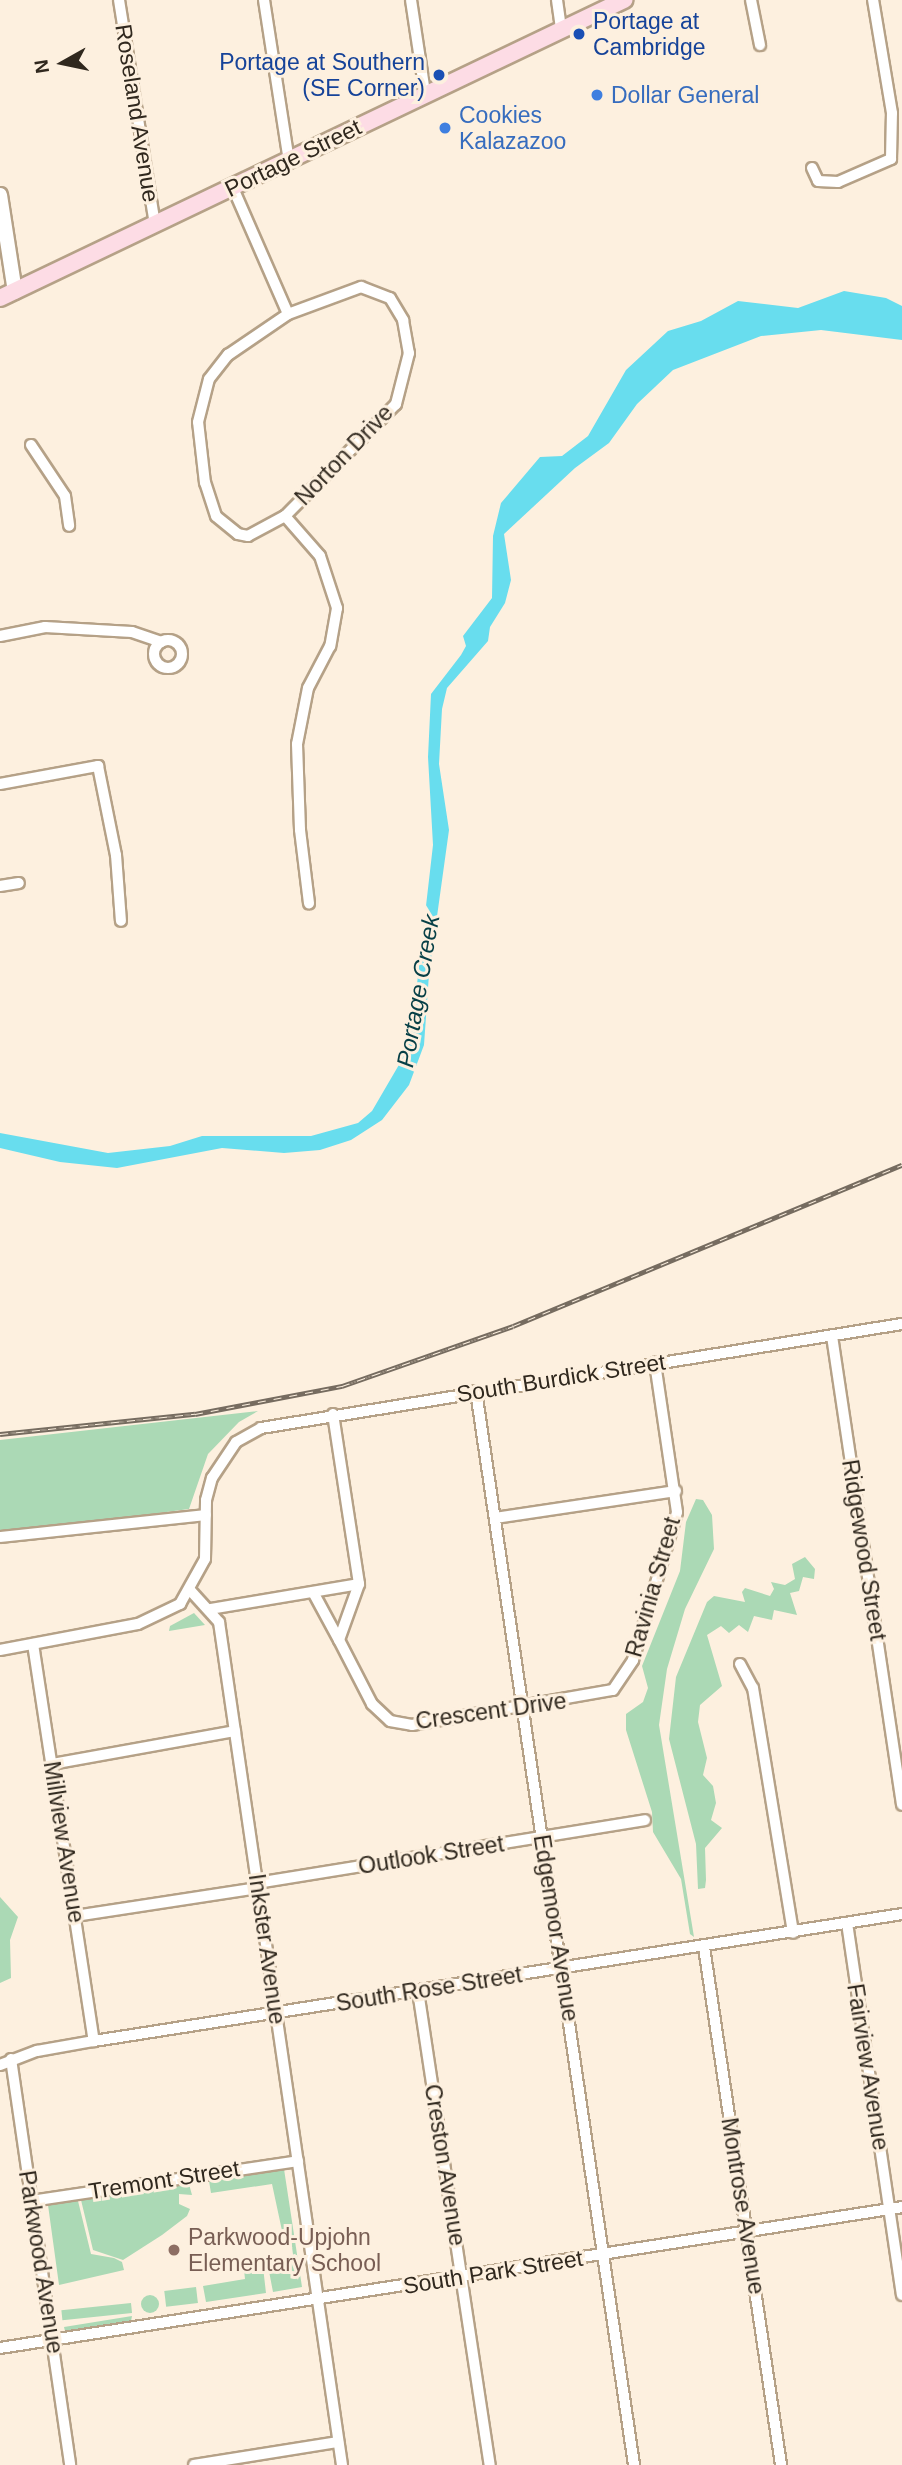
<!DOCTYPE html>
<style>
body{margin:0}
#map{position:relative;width:902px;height:2465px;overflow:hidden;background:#fdf0df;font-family:Arial,sans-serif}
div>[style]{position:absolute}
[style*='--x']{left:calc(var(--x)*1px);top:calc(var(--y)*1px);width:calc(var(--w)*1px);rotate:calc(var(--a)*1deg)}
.green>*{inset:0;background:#abd9b5;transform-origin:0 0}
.round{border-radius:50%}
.water>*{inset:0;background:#68ddee}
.roads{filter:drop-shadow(2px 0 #b5a187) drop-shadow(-2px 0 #b5a187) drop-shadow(0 2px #b5a187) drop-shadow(0 -2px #b5a187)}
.minor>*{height:10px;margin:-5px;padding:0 5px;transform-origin:5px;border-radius:5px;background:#fff}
.minor>.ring{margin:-5px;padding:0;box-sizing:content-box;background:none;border:10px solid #fff;border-radius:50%}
.tertiary>*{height:14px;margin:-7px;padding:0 7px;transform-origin:7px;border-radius:7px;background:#fff}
.secondary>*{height:16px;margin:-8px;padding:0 8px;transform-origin:8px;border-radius:8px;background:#fddce5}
.rail>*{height:5px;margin-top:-2.5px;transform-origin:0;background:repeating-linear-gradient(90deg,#fdf0df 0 8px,#766c60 0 16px);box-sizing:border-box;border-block:2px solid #766c60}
.dots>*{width:19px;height:19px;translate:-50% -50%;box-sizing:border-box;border:4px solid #fdf0df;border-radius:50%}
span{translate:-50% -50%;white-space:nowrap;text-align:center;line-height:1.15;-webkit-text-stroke:6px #fdf0df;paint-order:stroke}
.transit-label{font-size:23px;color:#164399}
.left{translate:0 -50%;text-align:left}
.right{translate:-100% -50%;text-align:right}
.shop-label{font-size:23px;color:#366cbe}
.street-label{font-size:23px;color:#30281e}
.education-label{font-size:23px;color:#785e54}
.water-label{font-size:24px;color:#063f46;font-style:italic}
.north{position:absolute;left:28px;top:28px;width:70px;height:70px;-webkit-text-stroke:5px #fdf0df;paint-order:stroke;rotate:261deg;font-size:19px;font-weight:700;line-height:28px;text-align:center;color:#30281e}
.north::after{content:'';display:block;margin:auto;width:24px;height:32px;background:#30281e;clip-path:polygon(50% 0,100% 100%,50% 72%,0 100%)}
</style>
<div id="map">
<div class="green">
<i style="clip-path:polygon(258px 1411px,239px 1422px,208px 1454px,189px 1509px,0 1534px,0 1440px)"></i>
<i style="clip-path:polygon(696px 1499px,703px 1500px,712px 1515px,714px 1549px,685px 1609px,667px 1669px,659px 1725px,694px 1937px,690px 1934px,681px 1879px,653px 1832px,652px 1812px,626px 1730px,626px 1714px,643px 1702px,648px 1688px,642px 1666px,680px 1571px,686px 1522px)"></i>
<i style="clip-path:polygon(805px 1557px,815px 1569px,814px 1579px,803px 1577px,799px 1591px,790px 1593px,797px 1615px,774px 1610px,772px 1620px,754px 1616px,748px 1632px,739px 1625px,729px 1633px,721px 1626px,707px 1635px,722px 1686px,700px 1705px,698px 1722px,707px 1758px,703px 1775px,713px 1786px,716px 1803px,711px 1820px,722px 1828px,705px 1848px,706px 1880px,705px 1888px,698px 1889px,696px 1844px,669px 1739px,676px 1677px,707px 1602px,714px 1596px,745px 1602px,742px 1592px,745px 1588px,770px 1596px,774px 1589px,771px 1582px,785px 1585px,795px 1579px,792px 1564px)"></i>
<i style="clip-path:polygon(194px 1613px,205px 1625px,169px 1631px,170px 1626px)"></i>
<i style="clip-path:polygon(0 1897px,18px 1917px,10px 1940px,11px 1978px,0 1983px)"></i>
<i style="clip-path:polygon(284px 2169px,302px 2287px,273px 2292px,268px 2266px,294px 2262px,291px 2239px,284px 2240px,272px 2184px,211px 2193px,209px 2181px)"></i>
<i style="clip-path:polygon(189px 2184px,192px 2195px,179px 2194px,179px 2204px,190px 2209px,187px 2216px,162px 2235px,123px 2260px,93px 2250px,81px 2200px)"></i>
<i style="clip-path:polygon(78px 2201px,91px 2254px,114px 2258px,122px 2262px,124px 2270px,59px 2285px,48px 2205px)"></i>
<i style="clip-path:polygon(263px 2267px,266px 2293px,206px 2302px,203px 2286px,245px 2279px,244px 2270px)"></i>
<i style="left:196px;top:2287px;width:16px;height:32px;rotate:83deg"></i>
<i class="round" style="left:141px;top:2295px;width:18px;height:18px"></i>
<i style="left:131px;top:2303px;width:10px;height:70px;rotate:84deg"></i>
<i style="clip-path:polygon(132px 2316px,131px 2321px,65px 2331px,64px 2327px)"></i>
</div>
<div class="water">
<i style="clip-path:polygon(844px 291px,886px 298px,902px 306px,902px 340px,821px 330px,761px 336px,673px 370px,637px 404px,609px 443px,575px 468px,504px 534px,511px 580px,505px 603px,490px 627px,488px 641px,447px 688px,442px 709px,439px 764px,449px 830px,429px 974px,424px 1045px,409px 1085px,382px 1120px,351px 1140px,320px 1150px,284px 1153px,222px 1148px,117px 1168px,60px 1162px,0 1148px,0 1133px,108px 1153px,170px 1146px,202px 1136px,311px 1136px,358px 1123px,372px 1111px,400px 1063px,417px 984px,433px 845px,428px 757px,431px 694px,461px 655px,466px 646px,463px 636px,492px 598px,493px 536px,501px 503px,540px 457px,562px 456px,588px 436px,626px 370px,668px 331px,701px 321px,738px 301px,798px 308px)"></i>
</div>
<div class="roads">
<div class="minor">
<i style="--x:119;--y:0;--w:228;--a:80.9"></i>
<i style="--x:264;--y:0;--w:163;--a:81.2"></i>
<i style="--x:411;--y:0;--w:94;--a:81.4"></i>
<i style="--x:557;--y:0;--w:30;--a:82"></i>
<i style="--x:751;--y:0;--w:46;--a:78.7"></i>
<i style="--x:812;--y:168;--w:14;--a:65"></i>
<i style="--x:818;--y:181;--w:20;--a:3"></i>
<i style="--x:838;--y:182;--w:58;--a:-23.5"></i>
<i style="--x:891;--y:159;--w:46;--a:-88.8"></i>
<i style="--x:892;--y:113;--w:115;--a:-99.5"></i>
<i style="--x:233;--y:188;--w:137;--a:66.4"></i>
<i style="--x:361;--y:287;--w:31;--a:21"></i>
<i style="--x:390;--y:298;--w:26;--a:59"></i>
<i style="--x:403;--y:320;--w:34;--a:80"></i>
<i style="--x:409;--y:353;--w:53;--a:104.3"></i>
<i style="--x:396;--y:404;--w:158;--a:134.7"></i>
<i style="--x:285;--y:516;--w:42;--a:151.6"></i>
<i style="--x:248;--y:536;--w:10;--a:-169"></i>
<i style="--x:238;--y:534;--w:28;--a:-141"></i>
<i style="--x:216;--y:516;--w:35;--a:-108"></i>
<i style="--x:205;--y:483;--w:61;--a:-96.5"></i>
<i style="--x:198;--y:422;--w:44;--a:-75.7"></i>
<i style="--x:209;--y:379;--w:31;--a:-52"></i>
<i style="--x:228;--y:355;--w:73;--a:-34.3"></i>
<i style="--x:288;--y:314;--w:78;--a:-20.3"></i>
<i style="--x:31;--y:445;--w:61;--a:56.3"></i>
<i style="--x:65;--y:496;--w:30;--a:82"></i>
<i style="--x:285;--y:516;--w:53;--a:48.8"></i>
<i style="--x:320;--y:556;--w:55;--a:71.9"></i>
<i style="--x:337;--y:608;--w:39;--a:100"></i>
<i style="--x:330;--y:646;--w:47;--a:117.6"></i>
<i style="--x:308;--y:688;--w:57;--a:101.1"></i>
<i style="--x:297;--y:744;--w:86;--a:88"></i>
<i style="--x:300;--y:830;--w:74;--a:83"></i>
<i style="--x:0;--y:636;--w:46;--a:-11.3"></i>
<i style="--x:45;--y:627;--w:87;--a:3.3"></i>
<i style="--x:132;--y:632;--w:31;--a:19"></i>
<i class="ring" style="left:154px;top:640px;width:18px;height:18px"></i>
<i style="--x:0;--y:784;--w:100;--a:-10.4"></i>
<i style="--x:98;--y:766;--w:91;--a:78.6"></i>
<i style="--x:116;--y:855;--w:66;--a:85.7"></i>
<i style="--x:0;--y:886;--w:19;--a:-9"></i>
<i style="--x:832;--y:1336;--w:474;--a:81.5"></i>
<i style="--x:476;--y:1391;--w:1086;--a:81.63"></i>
<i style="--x:333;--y:1414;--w:172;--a:81.3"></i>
<i style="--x:495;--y:1518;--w:183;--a:-8.5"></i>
<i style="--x:0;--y:1537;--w:207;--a:-6.1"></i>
<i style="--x:359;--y:1584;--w:59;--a:109.7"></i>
<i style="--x:339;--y:1640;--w:72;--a:62.7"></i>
<i style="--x:372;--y:1704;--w:25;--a:43"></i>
<i style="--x:390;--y:1721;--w:22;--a:10"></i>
<i style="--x:412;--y:1725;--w:204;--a:-9.9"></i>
<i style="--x:613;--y:1690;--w:36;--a:-56"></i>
<i style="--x:633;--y:1660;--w:154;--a:-73.4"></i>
<i style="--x:677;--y:1512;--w:151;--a:-98.4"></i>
<i style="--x:190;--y:1590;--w:43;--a:47.8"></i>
<i style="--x:219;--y:1622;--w:852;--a:81.7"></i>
<i style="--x:313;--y:1592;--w:55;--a:61.6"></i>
<i style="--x:210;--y:1609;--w:151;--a:-9.5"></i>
<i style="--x:33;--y:1644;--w:402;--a:81.3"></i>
<i style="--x:0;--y:1650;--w:140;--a:-10.7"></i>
<i style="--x:138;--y:1624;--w:47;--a:-25.5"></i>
<i style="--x:180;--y:1604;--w:51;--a:-60.9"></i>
<i style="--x:205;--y:1559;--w:59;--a:-89"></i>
<i style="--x:206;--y:1500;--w:23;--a:-75"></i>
<i style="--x:212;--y:1478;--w:43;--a:-56.3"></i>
<i style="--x:236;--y:1442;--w:29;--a:-29"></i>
<i style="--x:261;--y:1428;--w:649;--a:-9.22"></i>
<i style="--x:740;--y:1664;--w:27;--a:62"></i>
<i style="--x:753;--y:1688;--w:248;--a:80.7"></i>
<i style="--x:52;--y:1764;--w:186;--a:-10.2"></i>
<i style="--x:257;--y:1883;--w:393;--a:-9.2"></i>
<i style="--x:75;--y:1916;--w:185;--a:-8.7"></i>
<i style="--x:847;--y:1923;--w:376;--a:81.6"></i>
<i style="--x:704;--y:1947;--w:524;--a:81.54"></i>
<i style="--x:418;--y:1991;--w:479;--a:81.4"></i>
<i style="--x:11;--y:2059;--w:410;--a:81.7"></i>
<i style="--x:0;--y:2065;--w:40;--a:-21"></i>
<i style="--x:37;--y:2051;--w:58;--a:-10"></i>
<i style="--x:94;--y:2041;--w:818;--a:-8.93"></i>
<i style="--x:31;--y:2201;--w:270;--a:-8.5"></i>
<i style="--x:0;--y:2348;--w:913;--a:-8.88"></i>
<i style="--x:194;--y:2465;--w:146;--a:-9.1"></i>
</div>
<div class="tertiary">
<i style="--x:0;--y:195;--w:98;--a:81.2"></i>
</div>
<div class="secondary">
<i style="--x:0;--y:298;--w:692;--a:-25.53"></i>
</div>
</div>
<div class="rail">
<i style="--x:0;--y:1434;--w:196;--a:-5.9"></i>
<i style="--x:195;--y:1414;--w:150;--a:-10.8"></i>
<i style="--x:342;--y:1386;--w:181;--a:-19.3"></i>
<i style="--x:513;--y:1326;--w:421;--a:-22.5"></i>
</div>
<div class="dots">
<i style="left:579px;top:34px;background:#1a4fb4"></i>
<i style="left:439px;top:75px;background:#1a4fb4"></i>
<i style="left:597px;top:95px;background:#3f7fe0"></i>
<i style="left:445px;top:128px;background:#3f7fe0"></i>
<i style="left:174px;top:2250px;background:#8d6e63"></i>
</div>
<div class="transit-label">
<span class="left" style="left:593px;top:34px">Portage at<br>Cambridge</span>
<span class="right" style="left:425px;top:75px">Portage at Southern<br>(SE Corner)</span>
</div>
<div class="shop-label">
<span class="left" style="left:611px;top:95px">Dollar General</span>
<span class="left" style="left:459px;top:128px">Cookies<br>Kalazazoo</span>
</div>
<div class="street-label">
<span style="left:137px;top:113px;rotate:81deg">Roseland Avenue</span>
<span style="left:293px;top:158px;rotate:-26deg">Portage Street</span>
<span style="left:344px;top:455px;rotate:-46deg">Norton Drive</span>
<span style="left:561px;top:1378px;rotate:-9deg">South Burdick Street</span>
<span style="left:864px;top:1550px;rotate:81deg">Ridgewood Street</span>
<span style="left:653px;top:1587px;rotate:-74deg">Ravinia Street</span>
<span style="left:491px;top:1711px;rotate:-8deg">Crescent Drive</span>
<span style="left:64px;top:1842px;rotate:81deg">Millview Avenue</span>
<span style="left:431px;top:1855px;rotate:-9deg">Outlook Street</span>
<span style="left:556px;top:1928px;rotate:81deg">Edgemoor Avenue</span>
<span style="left:267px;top:1949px;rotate:82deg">Inkster Avenue</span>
<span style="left:429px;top:1989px;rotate:-9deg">South Rose Street</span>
<span style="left:868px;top:2067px;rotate:81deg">Fairview Avenue</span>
<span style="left:445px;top:2165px;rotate:81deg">Creston Avenue</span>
<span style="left:164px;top:2180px;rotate:-9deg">Tremont Street</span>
<span style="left:743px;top:2206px;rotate:81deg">Montrose Avenue</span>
<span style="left:41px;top:2262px;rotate:81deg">Parkwood Avenue</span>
<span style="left:493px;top:2272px;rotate:-9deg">South Park Street</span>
</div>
<div class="education-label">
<span class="left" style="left:188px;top:2250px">Parkwood-Upjohn<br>Elementary School</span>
</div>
<div class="water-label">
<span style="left:418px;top:991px;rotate:-80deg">Portage Creek</span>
</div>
<div class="north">N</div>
</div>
